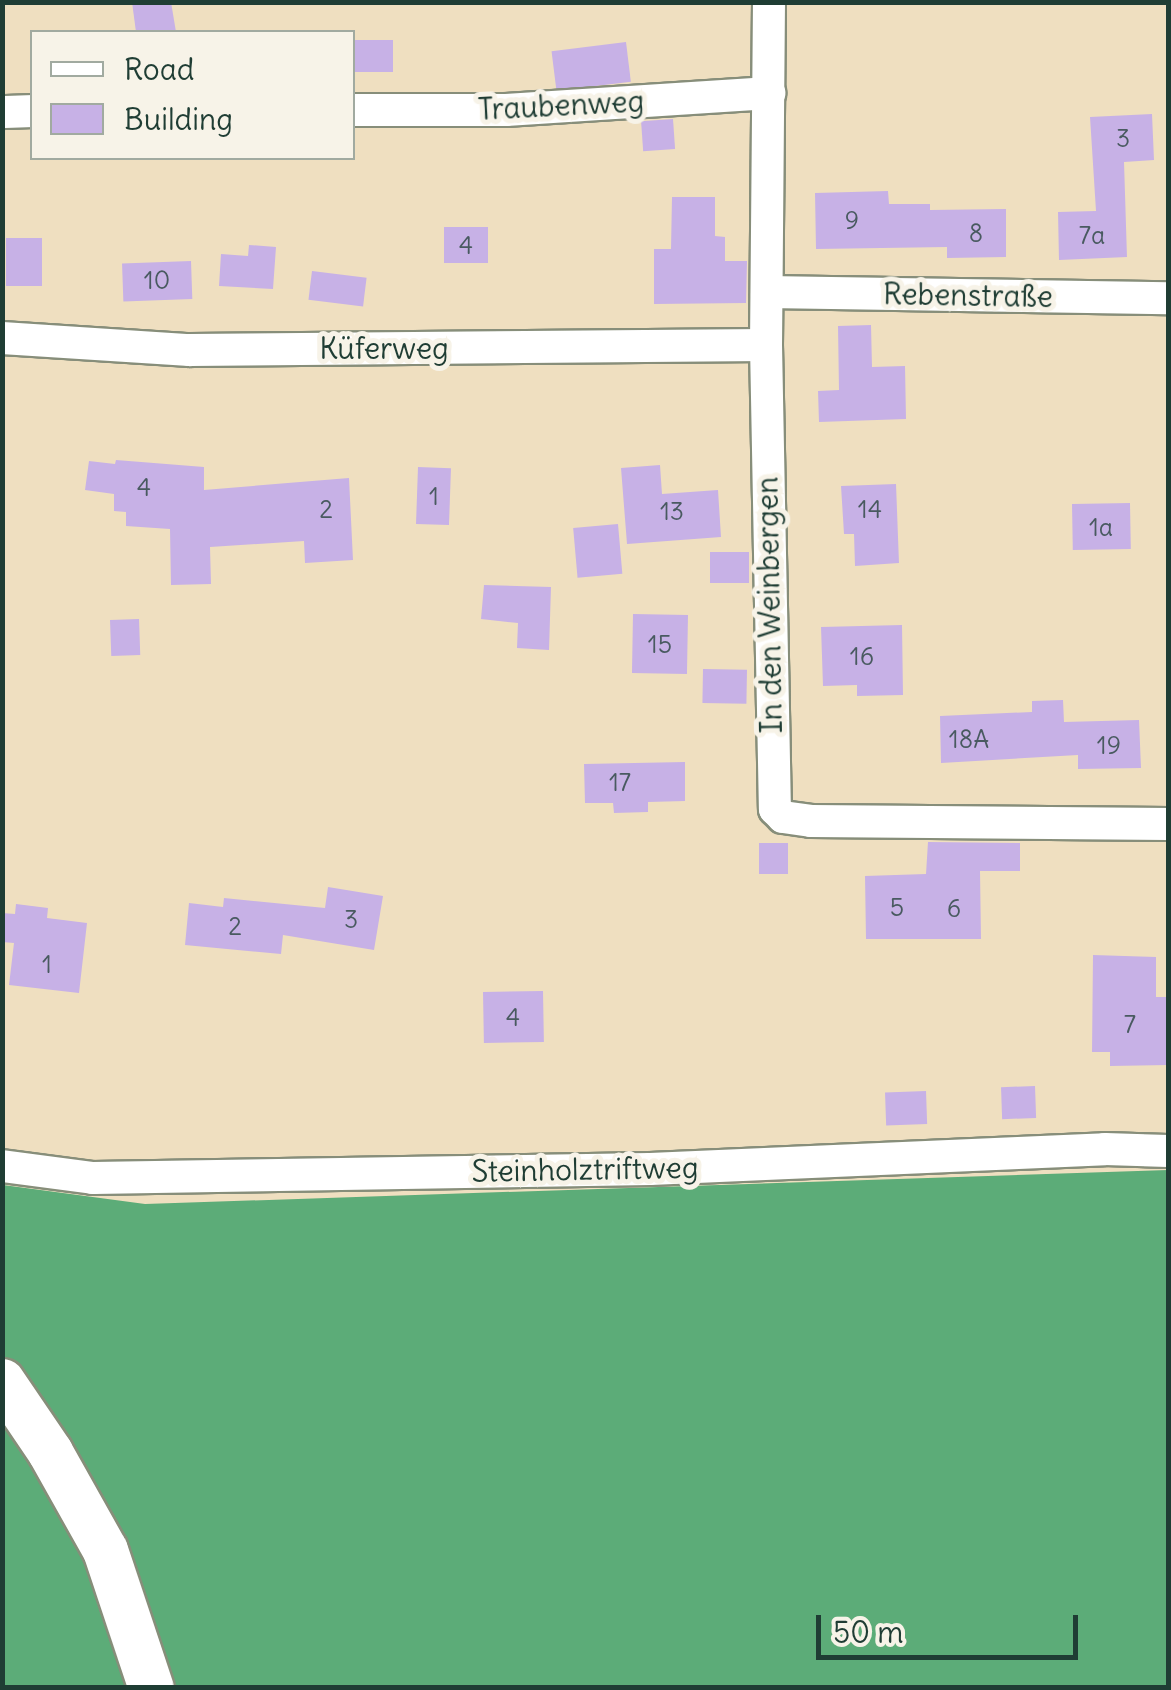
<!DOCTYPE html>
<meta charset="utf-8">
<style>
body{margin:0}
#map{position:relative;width:1171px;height:1690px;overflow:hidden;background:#efdfc0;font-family:Delius,sans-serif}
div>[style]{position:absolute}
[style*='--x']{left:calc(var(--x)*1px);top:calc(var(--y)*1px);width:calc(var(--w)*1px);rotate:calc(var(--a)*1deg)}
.forest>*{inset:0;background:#5cac78}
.building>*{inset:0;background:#c7b1e6;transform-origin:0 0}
.roads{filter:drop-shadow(2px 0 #878e7a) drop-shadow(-2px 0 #878e7a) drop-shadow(0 2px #878e7a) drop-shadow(0 -2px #878e7a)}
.street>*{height:32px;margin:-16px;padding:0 16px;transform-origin:16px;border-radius:16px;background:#fff}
.secondary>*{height:45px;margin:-22.5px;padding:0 22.5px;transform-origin:22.5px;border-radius:22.5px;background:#fff}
span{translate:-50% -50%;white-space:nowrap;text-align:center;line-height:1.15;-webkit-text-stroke:10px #f7f3e8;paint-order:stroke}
.number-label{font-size:25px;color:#495a60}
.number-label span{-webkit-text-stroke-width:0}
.street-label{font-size:30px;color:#1f3d34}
.frame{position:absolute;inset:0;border:5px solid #1f3d34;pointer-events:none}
.legend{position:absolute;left:30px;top:30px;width:325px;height:130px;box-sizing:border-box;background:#f7f3e8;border:2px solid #a1aaa0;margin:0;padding:12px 18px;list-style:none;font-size:30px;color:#1f3d34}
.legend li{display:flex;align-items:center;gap:20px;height:50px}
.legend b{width:50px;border:2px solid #a1aaa0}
.scale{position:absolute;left:816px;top:1615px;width:262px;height:45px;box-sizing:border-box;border:5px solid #1f3d34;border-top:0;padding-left:12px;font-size:30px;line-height:35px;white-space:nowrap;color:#1f3d34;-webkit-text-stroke:8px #f7f3e8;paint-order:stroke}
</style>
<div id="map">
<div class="forest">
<i style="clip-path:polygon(1168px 1170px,1168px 1687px,3px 1688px,3px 1185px,145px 1204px)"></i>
</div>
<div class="building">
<i style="clip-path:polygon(132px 2px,171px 2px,176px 32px,136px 32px)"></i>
<i style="left:352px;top:40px;width:41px;height:32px"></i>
<i style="left:626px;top:42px;width:40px;height:75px;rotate:83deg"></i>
<i style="clip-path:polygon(1152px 114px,1154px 160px,1124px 162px,1127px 257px,1059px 260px,1058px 212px,1096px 211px,1090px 117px)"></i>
<i style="left:673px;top:119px;width:30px;height:32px;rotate:86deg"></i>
<i style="clip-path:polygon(888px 191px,889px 204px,930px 204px,930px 210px,1006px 209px,1006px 257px,947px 258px,947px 247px,816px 249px,815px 193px)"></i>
<i style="clip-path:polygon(672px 197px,715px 197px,715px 236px,725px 237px,725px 261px,747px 261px,746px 303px,654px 304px,654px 249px,671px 249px)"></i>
<i style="left:444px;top:227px;width:44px;height:36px"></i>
<i style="left:6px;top:238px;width:36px;height:48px"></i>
<i style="clip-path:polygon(249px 245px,276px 247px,273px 289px,219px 286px,221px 254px,248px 256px)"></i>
<i style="left:191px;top:261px;width:38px;height:69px;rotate:88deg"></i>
<i style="left:312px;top:271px;width:55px;height:29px;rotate:7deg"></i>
<i style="clip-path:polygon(871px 325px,872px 367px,905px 366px,906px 419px,819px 422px,818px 391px,839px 390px,838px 326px)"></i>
<i style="clip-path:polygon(116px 460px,204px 467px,204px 490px,349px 478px,353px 560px,305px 563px,304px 541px,210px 547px,211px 584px,171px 585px,170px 529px,126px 526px,126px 512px,114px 511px,114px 494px,85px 490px,89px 461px,115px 464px)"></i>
<i style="clip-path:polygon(660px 465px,662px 494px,718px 490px,721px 537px,627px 544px,621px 468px)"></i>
<i style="left:418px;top:467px;width:33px;height:57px;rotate:2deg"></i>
<i style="clip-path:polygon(896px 484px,899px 563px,855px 566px,854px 534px,844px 534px,841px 486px)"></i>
<i style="left:1130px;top:503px;width:46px;height:58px;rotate:89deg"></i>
<i style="left:618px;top:524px;width:50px;height:45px;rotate:85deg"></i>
<i style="left:710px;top:552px;width:39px;height:31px"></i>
<i style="clip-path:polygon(484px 585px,551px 587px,549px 650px,517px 648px,518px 623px,481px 619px)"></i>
<i style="left:633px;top:614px;width:55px;height:59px;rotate:1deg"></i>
<i style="left:139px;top:619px;width:36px;height:29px;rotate:88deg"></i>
<i style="clip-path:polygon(902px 625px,903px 695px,857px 696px,857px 685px,823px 686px,821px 627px)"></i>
<i style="left:703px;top:669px;width:44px;height:34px;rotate:1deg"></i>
<i style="clip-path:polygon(1063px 700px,1064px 722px,1139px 720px,1141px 768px,1078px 769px,1078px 755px,941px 763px,940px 716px,1032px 712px,1032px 701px)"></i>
<i style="clip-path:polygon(685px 762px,685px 801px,648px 802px,648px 812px,614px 813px,613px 803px,585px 803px,584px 764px)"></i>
<i style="clip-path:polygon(928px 842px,1020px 843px,1020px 871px,980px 871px,981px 939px,866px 939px,865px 876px,926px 874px)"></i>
<i style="left:759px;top:843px;width:29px;height:31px"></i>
<i style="clip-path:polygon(328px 887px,383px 896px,374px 950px,283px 935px,281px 954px,185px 945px,189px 903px,223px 907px,224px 898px,325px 908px)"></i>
<i style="clip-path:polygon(16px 904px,48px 908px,47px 918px,87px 923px,79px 993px,9px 985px,14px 943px,2px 942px,2px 913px,15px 914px)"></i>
<i style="clip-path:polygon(1093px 955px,1156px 957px,1156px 997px,1168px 997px,1168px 1065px,1110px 1066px,1110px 1052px,1092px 1052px)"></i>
<i style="left:543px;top:991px;width:51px;height:60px;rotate:89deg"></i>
<i style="left:1035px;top:1086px;width:32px;height:34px;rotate:88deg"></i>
<i style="left:926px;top:1091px;width:33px;height:41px;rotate:88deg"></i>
</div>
<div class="roads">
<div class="street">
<i style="--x:769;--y:2;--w:343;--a:90.5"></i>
<i style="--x:766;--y:345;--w:464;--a:88.9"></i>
<i style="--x:775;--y:809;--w:11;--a:45"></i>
<i style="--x:783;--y:817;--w:28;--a:8"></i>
<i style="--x:811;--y:821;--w:357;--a:0.5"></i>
<i style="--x:352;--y:110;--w:154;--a:0"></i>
<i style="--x:506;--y:110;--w:264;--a:-3.7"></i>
<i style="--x:2;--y:112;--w:30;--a:-2"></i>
<i style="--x:767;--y:292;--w:401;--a:0.9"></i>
<i style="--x:2;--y:338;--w:188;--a:3.7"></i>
<i style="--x:190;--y:350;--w:576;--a:-0.5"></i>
<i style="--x:2;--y:1166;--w:92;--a:7.5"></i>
<i style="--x:93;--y:1178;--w:557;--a:-0.93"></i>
<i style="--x:650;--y:1169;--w:455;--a:-2.5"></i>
<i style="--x:1105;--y:1149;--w:63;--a:1.8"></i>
</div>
<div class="secondary">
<i style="--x:2;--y:1381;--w:86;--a:55.9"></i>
<i style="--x:50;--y:1452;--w:112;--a:60.7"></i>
<i style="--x:105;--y:1550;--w:145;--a:71.6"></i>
</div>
</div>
<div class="number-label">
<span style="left:1123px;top:138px">3</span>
<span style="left:852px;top:220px">9</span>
<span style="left:976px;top:233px">8</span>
<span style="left:1092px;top:235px">7a</span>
<span style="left:466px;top:245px">4</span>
<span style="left:157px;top:280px">10</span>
<span style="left:144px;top:487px">4</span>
<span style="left:434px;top:496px">1</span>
<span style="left:326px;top:509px">2</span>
<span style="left:870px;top:509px">14</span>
<span style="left:672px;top:511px">13</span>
<span style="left:1101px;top:527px">1a</span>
<span style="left:660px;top:644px">15</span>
<span style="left:862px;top:656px">16</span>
<span style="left:969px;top:739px">18A</span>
<span style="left:1109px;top:745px">19</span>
<span style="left:620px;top:782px">17</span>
<span style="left:897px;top:907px">5</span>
<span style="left:954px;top:908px">6</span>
<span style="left:351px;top:919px">3</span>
<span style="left:235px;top:926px">2</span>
<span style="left:47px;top:964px">1</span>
<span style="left:513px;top:1017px">4</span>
<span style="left:1130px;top:1024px">7</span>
</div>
<div class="street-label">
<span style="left:561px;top:105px;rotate:-3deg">Traubenweg</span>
<span style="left:968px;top:295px;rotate:1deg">Rebenstraße</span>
<span style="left:384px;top:348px">Küferweg</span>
<span style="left:769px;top:605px;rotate:-91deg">In den Weinbergen</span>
<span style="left:585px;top:1169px;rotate:-1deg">Steinholztriftweg</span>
</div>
<div class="frame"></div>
<ul class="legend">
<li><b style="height:12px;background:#fff"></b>Road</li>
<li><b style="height:28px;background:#c7b1e6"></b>Building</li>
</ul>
<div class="scale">50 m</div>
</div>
